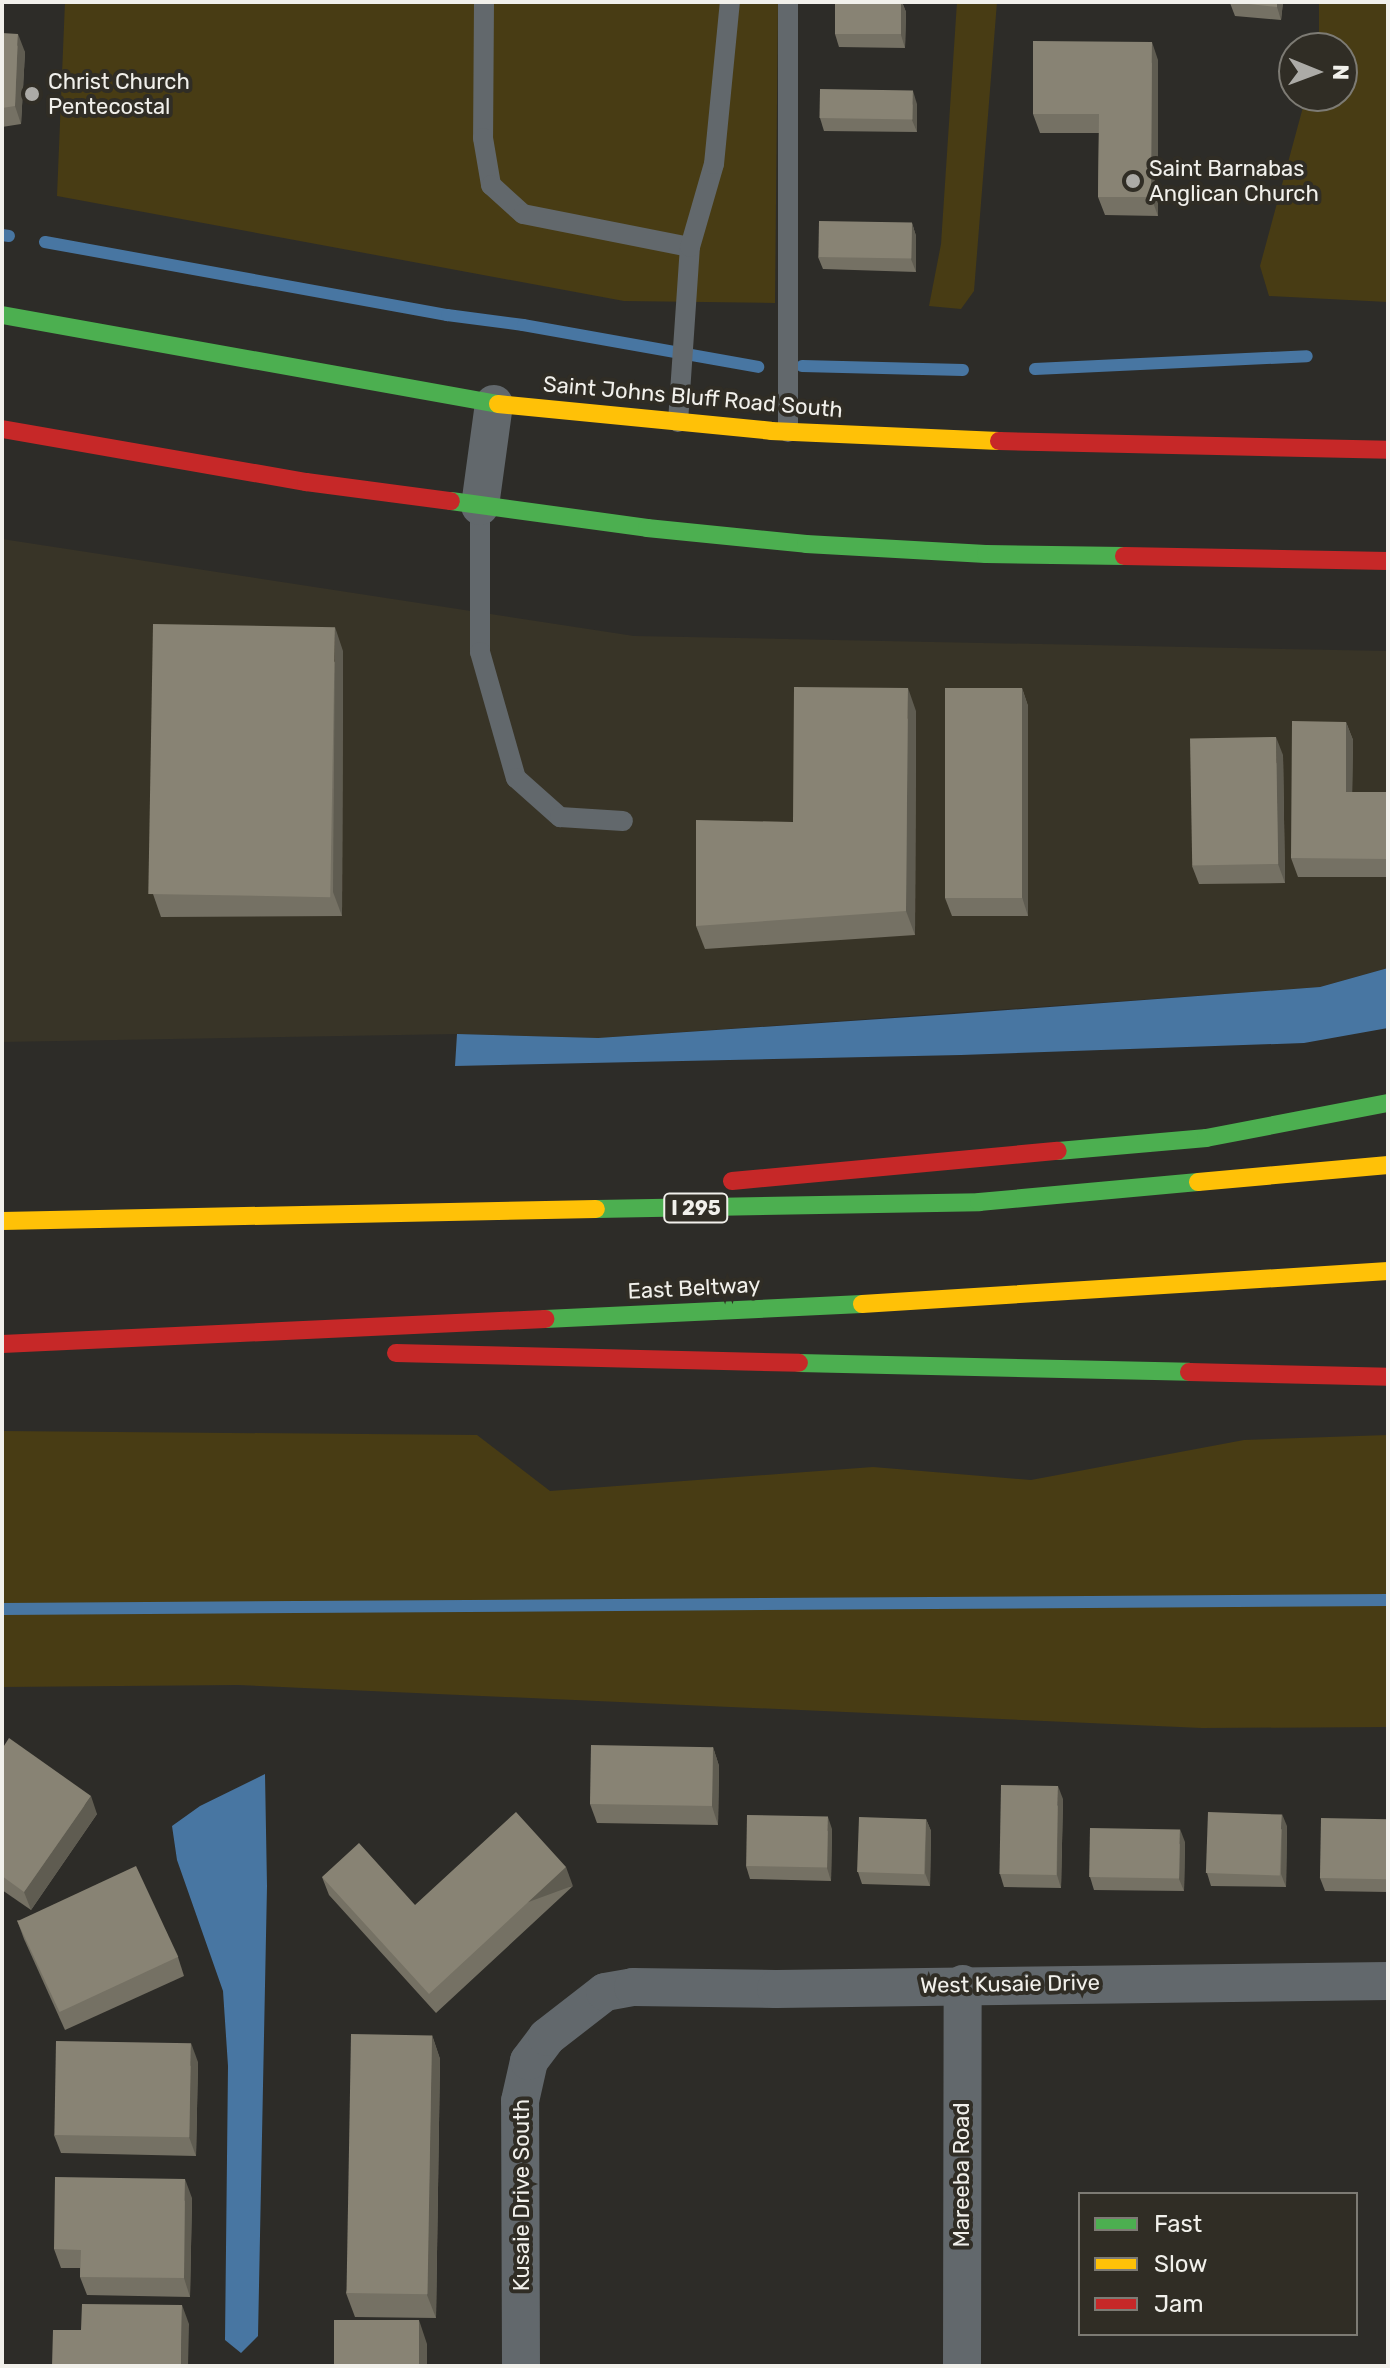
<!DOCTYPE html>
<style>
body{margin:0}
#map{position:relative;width:1390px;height:2368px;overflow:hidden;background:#2d2c28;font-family:Rubik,sans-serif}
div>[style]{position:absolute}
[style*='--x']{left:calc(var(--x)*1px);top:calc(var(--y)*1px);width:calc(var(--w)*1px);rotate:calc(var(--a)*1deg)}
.built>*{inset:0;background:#383427}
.green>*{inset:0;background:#483c14}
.water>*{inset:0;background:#4876a2}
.stream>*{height:12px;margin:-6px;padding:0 6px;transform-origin:6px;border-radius:6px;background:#4876a2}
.lane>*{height:20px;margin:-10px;padding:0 10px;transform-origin:10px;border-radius:10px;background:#62686c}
.street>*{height:38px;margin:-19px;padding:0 19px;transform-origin:19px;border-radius:19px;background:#62686c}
.fast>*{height:18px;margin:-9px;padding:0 9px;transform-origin:9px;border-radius:9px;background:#4caf50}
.slow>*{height:18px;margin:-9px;padding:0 9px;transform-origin:9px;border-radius:9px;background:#ffc107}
.jam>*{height:18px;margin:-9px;padding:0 9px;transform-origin:9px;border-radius:9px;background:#c62828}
.wall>*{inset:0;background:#757164}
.shaded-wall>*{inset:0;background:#5f5c51;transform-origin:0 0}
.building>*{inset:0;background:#888374;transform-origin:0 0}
.dots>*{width:22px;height:22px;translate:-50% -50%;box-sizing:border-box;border:4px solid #302d25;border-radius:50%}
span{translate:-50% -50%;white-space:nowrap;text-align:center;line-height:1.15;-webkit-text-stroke:8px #302d25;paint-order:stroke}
.shield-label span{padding:2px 6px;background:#302d25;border:2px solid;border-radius:6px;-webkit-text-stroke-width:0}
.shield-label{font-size:20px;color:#f1f0eb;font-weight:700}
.poi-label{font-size:22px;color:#f1f0eb}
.left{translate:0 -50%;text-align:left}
.street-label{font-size:22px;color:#f1f0eb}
.frame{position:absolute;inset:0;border:4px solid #f1f0eb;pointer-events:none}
.legend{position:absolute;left:1078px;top:2192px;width:280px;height:144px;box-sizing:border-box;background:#302d25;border:2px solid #7d7b74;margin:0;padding:10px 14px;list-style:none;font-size:24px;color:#f1f0eb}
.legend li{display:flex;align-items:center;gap:16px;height:40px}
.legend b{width:40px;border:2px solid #7d7b74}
.north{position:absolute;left:1278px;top:32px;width:80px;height:80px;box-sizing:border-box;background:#302d25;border:2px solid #7d7b74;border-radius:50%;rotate:91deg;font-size:22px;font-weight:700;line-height:32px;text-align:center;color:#f1f0eb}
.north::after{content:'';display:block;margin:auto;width:28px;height:36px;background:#acaba7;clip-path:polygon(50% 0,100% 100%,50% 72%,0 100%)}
</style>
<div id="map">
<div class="built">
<i style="clip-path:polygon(2px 539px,634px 636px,1388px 651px,1388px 968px,1320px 987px,598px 1038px,457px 1034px,2px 1042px)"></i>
</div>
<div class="green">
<i style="clip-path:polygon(65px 2px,778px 2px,775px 303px,624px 301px,57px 196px)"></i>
<i style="clip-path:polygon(957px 2px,997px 2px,974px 291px,961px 309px,929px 306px,941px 244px)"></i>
<i style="clip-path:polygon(1319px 2px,1388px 2px,1388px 302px,1269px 296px,1260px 266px,1306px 96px,1342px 96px,1342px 48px,1319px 48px)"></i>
<i style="clip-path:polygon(2px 1431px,477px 1435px,550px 1491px,873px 1467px,1031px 1480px,1244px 1440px,1388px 1435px,1388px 1727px,1202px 1728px,238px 1685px,2px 1687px)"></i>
</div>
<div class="water">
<i style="clip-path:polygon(1388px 968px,1388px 1028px,1304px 1043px,961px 1055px,455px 1066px,457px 1034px,598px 1038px,954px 1014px,1320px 987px)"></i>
<i style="clip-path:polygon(265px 1774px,267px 1886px,258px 2336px,241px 2353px,225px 2340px,228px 2066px,223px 1991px,177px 1860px,172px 1826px,200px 1806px)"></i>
</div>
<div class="stream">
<i style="--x:2;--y:235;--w:7;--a:8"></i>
<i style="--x:45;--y:242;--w:409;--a:10.3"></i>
<i style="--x:447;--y:315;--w:77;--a:7.5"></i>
<i style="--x:523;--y:325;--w:239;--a:10.1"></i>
<i style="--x:802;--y:366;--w:161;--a:1.4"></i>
<i style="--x:1035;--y:369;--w:272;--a:-2.7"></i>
<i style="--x:2;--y:1609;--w:1386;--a:-0.37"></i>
</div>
<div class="lane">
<i style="--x:484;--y:2;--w:136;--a:90.4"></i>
<i style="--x:483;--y:138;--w:48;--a:80.3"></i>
<i style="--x:491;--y:185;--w:43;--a:42.2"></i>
<i style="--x:523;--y:214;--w:170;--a:11.2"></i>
<i style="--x:678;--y:422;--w:175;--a:-86.1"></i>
<i style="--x:690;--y:247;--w:86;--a:-73.9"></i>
<i style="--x:714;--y:164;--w:163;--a:-84.4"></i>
<i style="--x:788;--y:432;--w:430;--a:-90"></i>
<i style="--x:480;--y:506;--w:146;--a:90"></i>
<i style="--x:480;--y:652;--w:131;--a:74.1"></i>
<i style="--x:516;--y:778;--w:59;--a:41.6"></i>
<i style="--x:560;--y:817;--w:63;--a:3.6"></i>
</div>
<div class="street">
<i style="--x:480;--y:506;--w:103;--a:-82.2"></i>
<i style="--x:521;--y:2366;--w:265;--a:-90.2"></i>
<i style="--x:520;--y:2101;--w:41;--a:-77.3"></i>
<i style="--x:529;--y:2061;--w:30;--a:-53"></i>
<i style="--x:547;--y:2037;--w:73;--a:-37.8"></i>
<i style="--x:605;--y:1992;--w:28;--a:-10"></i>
<i style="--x:633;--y:1987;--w:143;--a:0.8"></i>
<i style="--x:776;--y:1989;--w:612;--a:-0.75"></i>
<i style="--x:962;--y:2366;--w:382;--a:-89.9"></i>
</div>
<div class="fast">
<i style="--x:2;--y:315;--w:504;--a:10.17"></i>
<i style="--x:451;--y:501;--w:198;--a:7.8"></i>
<i style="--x:647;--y:528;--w:160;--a:5.7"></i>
<i style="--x:806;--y:544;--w:180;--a:3.2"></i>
<i style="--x:986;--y:554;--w:138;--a:0.8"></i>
<i style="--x:1058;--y:1151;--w:149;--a:-5"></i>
<i style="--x:1206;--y:1138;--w:185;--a:-10.9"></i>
<i style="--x:596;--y:1209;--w:383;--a:-1"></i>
<i style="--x:979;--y:1202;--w:220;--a:-5.2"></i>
<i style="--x:545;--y:1319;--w:317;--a:-2.7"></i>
<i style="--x:799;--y:1363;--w:390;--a:1.3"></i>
</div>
<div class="slow">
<i style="--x:498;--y:404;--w:274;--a:5.6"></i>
<i style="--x:771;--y:431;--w:228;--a:2.5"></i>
<i style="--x:1198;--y:1182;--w:191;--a:-5.1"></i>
<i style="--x:2;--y:1221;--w:594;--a:-1.16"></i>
<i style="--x:862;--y:1304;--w:527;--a:-3.59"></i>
</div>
<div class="jam">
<i style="--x:2;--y:429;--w:309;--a:9.9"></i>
<i style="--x:306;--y:482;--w:146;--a:7.5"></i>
<i style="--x:999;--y:441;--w:389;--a:1.3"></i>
<i style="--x:1124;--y:556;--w:264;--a:1.1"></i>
<i style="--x:732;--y:1181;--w:327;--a:-5.3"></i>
<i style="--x:2;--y:1344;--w:544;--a:-2.64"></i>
<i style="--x:396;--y:1353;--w:403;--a:1.4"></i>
<i style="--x:1189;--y:1372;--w:199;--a:1.4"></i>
</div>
<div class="wall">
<i style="clip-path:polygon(835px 2px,902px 2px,906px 12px,905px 48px,839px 47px,835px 34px)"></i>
<i style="clip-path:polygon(1283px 2px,1281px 20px,1235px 16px,1230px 3px)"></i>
<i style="clip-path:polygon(2px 33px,25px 52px,21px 124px,2px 127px)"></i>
<i style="clip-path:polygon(1158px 60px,1158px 216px,1105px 215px,1098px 197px,1099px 133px,1040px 133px,1033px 114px)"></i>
<i style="clip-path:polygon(917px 104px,917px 132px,824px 131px,820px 118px)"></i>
<i style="clip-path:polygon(912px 223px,916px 236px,916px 272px,823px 269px,818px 257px)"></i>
<i style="clip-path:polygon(343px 651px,342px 916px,161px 917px,153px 894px)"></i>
<i style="clip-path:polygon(1022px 688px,1028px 706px,1028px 916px,952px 916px,945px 898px)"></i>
<i style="clip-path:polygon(916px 711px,915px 935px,705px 949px,696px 926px,793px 822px)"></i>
<i style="clip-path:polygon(1346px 722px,1353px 740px,1352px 792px,1388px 792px,1388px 877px,1298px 877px,1291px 858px)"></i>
<i style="clip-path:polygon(1283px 755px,1285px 883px,1199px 884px,1192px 866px)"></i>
<i style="clip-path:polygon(713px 1747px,719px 1766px,718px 1825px,597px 1823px,590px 1804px)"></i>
<i style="clip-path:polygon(2px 1749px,97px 1814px,31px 1910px,2px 1890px)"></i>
<i style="clip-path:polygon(1063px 1799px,1061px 1888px,1004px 1887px,1000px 1874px)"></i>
<i style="clip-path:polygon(926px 1819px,931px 1831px,930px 1886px,862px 1884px,858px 1872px)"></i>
<i style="clip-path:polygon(1388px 1819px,1388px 1892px,1325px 1891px,1320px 1878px)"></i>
<i style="clip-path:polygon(1287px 1826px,1286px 1887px,1211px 1886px,1207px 1873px)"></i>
<i style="clip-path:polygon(832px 1829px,831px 1881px,750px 1879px,746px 1866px)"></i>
<i style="clip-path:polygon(1185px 1842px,1184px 1891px,1094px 1890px,1090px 1877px)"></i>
<i style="clip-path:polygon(322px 1877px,415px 1905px,573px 1886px,436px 2013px,329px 1895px)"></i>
<i style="clip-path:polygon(17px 1920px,178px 1957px,184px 1976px,65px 2030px,24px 1939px)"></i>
<i style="clip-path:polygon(432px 2035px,440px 2059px,436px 2318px,355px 2317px,346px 2293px)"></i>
<i style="clip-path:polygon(198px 2062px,196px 2156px,61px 2153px,54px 2135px)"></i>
<i style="clip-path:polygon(192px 2198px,190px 2297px,87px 2295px,80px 2277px,80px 2268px,61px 2268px,54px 2249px)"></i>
</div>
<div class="shaded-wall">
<i style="clip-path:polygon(901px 2px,902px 2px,906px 12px,905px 48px,901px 35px)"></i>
<i style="clip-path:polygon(1277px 2px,1283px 2px,1281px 20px,1277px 7px)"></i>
<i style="clip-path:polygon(18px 34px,25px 52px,21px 124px,15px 106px)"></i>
<i style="clip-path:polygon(1152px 42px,1158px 60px,1158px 216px,1151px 197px)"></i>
<i style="clip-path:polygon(913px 91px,917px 104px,917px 132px,912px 120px)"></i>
<i style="clip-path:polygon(912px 223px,916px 236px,916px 272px,911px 259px)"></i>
<i style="clip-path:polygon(335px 627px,343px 651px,342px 916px,333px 892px)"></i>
<i style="clip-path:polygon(908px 688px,916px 711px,915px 935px,906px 911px)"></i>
<i style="clip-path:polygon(1022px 688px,1028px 706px,1028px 916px,1022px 897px)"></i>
<i style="clip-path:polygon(1346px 722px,1353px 740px,1352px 810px,1346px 792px)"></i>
<i style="clip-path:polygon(1276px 737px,1283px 755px,1285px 883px,1278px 864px)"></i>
<i style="clip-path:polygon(713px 1747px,719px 1766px,718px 1825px,712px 1806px)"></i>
<i style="clip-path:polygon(1058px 1786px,1063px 1799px,1061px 1888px,1057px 1875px)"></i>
<i style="clip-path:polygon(91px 1796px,97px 1814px,31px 1910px,24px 1892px)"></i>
<i style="clip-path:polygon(1282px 1814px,1287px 1826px,1286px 1887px,1281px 1874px)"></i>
<i style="clip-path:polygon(828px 1817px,832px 1829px,831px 1881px,827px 1868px)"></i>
<i style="clip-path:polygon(926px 1819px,931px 1831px,930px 1886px,925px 1873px)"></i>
<i style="clip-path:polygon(1180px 1829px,1185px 1842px,1184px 1891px,1179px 1879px)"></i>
<i style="left:566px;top:1867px;width:20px;height:187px;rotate:70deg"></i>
<i style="clip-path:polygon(432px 2035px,440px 2059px,436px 2318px,427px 2295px)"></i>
<i style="clip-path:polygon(191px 2043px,198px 2062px,196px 2156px,189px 2137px)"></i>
<i style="clip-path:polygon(185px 2179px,192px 2198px,190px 2297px,184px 2278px)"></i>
<i style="clip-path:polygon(182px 2305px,189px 2324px,188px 2366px,181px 2366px)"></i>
<i style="clip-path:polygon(419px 2320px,427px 2344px,427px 2366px,418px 2366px)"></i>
</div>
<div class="building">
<i style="left:835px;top:2px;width:66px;height:32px"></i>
<i style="clip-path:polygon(1230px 2px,1277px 2px,1277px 7px)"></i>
<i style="clip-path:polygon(2px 33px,18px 34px,15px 106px,2px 108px)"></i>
<i style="clip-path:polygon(1033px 41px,1152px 42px,1151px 197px,1098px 197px,1099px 114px,1033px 114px)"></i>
<i style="left:820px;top:89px;width:93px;height:29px;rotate:1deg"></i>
<i style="left:819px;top:221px;width:93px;height:36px;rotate:1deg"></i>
<i style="left:153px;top:624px;width:182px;height:270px;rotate:1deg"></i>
<i style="clip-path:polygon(794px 687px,908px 688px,906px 911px,696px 926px,696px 820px,793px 822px)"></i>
<i style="left:945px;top:688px;width:77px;height:210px"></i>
<i style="clip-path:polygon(1292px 721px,1346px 722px,1346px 792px,1388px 792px,1388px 859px,1291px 858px)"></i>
<i style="left:1276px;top:737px;width:127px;height:86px;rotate:89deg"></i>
<i style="clip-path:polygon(9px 1738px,91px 1796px,24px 1892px,2px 1876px,2px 1749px)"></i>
<i style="left:591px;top:1745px;width:122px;height:59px;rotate:1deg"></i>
<i style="left:1001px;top:1785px;width:57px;height:89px;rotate:1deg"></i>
<i style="clip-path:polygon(516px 1812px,566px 1867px,429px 1994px,322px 1877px,359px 1843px,415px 1905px)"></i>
<i style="left:1208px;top:1812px;width:74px;height:61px;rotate:2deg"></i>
<i style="left:747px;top:1815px;width:81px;height:51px;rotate:1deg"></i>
<i style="left:859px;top:1817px;width:67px;height:55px;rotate:2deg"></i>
<i style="left:1321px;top:1818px;width:67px;height:60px;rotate:1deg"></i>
<i style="left:1090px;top:1828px;width:90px;height:49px;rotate:1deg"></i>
<i style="left:136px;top:1866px;width:100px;height:131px;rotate:65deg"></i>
<i style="left:351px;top:2034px;width:81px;height:259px;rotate:1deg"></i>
<i style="left:56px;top:2041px;width:135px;height:94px;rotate:1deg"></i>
<i style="clip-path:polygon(55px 2177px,185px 2179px,184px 2278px,80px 2277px,81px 2250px,54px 2249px)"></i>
<i style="clip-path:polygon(82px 2304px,182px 2305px,181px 2366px,52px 2366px,53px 2330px,81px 2330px)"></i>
<i style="left:334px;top:2320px;width:85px;height:46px"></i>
</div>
<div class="dots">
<i style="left:32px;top:94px;background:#acaba7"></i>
<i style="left:1133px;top:181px;background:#acaba7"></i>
</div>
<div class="shield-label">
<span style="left:696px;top:1208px">I 295</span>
</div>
<div class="poi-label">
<span class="left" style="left:48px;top:94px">Christ Church<br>Pentecostal</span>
<span class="left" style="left:1149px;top:181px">Saint Barnabas<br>Anglican Church</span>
</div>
<div class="street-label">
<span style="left:693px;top:397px;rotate:5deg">Saint Johns Bluff Road South</span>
<span style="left:694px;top:1288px;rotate:-3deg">East Beltway</span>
<span style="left:1010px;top:1984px;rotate:-1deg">West Kusaie Drive</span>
<span style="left:962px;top:2175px;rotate:-90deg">Mareeba Road</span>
<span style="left:522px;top:2195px;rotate:-90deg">Kusaie Drive South</span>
</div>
<div class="frame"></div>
<ul class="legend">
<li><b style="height:10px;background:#4caf50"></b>Fast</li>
<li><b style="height:10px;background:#ffc107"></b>Slow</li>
<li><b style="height:10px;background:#c62828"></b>Jam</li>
</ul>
<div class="north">N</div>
</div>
